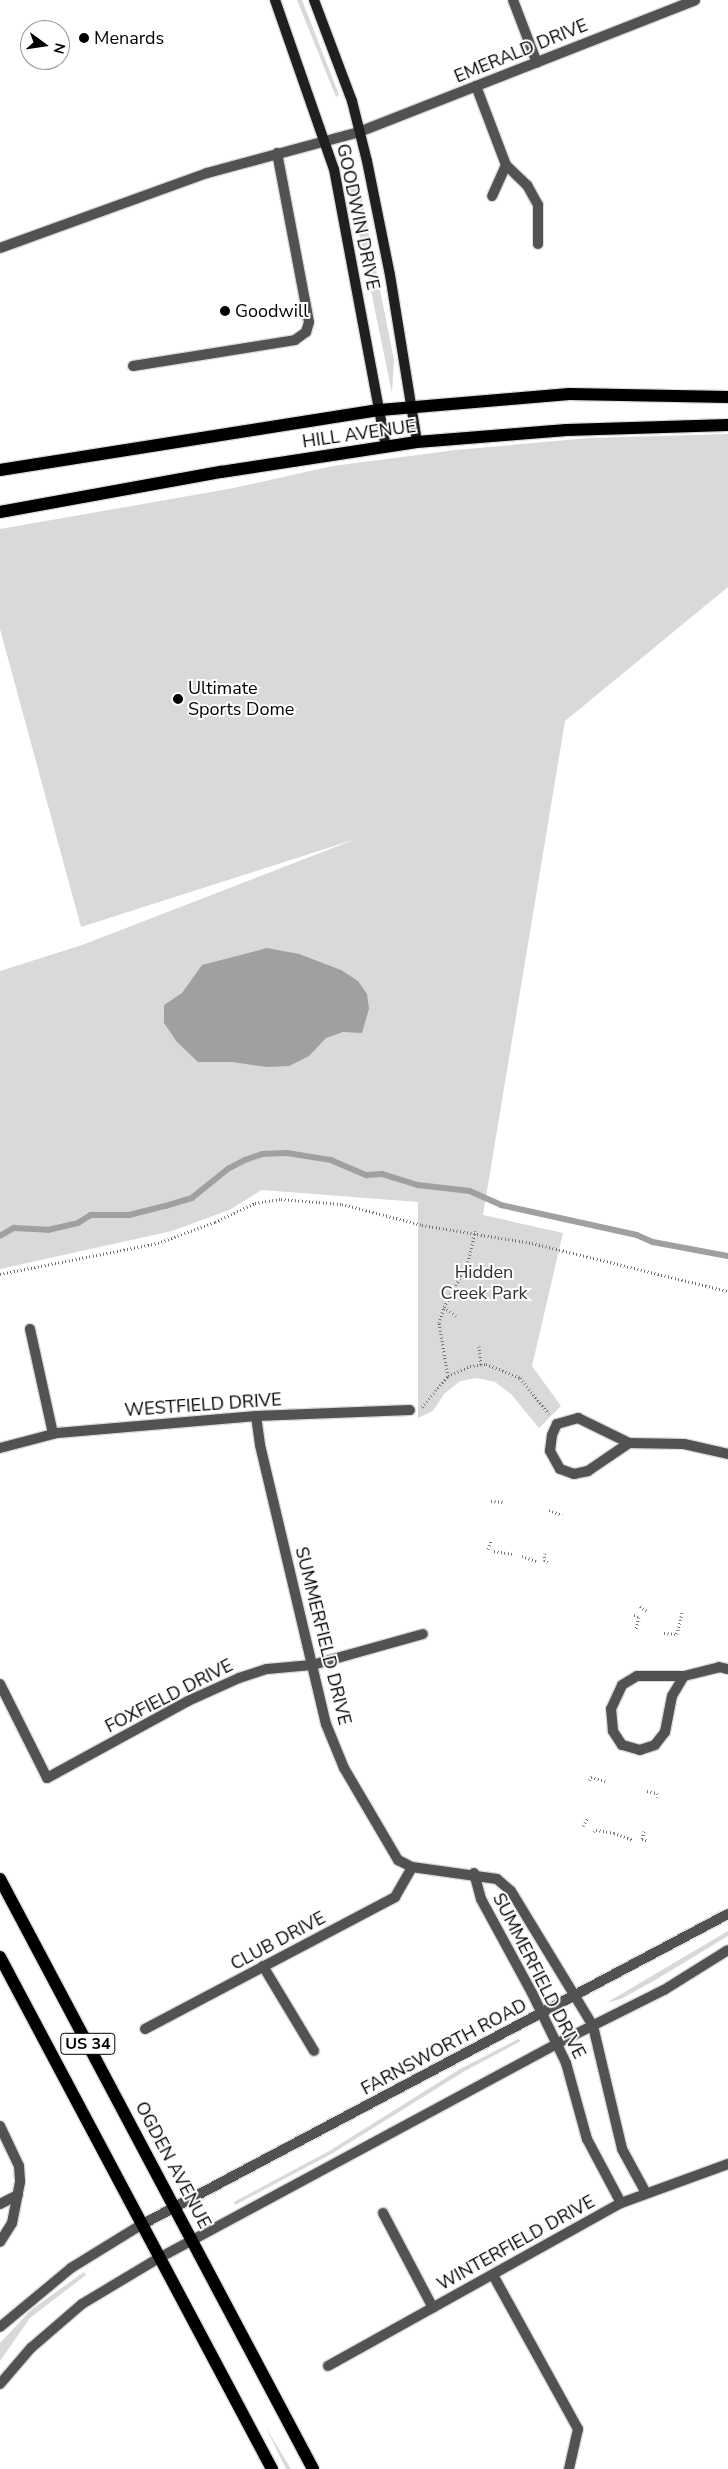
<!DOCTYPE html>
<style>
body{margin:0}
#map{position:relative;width:728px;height:2469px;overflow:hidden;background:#fff;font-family:"Nunito Sans",sans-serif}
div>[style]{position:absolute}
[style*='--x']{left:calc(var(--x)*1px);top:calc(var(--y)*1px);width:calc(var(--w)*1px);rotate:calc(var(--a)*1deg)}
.green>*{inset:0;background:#d9d9d9}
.water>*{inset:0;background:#a0a0a0}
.stream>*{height:5.5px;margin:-2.75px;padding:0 2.75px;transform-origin:2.75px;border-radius:2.75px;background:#a0a0a0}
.path>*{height:3px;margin-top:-1.5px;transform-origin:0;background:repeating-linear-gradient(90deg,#747474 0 1px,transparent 0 3.5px)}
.roads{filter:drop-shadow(1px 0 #dbdbdb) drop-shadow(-1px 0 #dbdbdb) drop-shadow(0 1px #dbdbdb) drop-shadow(0 -1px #dbdbdb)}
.lane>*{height:10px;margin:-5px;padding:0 5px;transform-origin:5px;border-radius:5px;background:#525252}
.street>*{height:10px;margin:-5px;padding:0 5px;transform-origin:5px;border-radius:5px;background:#525252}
.secondary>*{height:10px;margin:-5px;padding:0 5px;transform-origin:5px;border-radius:5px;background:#1f1f1f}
.primary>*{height:12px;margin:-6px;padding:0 6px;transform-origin:6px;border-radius:6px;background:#000}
.dots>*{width:14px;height:14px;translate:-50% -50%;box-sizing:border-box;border:2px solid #fff;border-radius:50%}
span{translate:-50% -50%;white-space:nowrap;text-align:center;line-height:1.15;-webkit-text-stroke:4px #fff;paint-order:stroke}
.shield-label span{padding:1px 4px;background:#fff;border:1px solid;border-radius:4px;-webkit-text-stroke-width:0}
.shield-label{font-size:16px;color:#000;font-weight:700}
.poi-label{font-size:18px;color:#000}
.left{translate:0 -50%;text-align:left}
.street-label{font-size:18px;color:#000}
.park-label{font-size:18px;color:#303030}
.north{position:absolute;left:20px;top:20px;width:50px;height:50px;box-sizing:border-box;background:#fff;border:1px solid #999;border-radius:50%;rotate:104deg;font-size:14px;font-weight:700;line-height:20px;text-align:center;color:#000}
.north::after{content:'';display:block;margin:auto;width:18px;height:22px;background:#000;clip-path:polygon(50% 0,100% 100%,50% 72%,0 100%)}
</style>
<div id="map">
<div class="green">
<i style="clip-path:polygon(297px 0,302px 0,339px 95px,336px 97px)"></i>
<i style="clip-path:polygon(354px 183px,359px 185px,394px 360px,392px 393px,350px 189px)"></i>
<i style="clip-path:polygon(728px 434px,728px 587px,565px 721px,483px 1215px,563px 1233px,532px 1366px,561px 1406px,539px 1428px,511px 1394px,495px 1382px,477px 1378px,460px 1381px,444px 1394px,433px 1411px,418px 1418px,418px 1202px,262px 1190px,229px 1210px,172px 1231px,0 1269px,0 971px,82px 945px,356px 839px,81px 927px,0 629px,0 529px,234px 488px,333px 466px,456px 450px,589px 438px)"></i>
<i style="clip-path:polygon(728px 1931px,728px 1936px,657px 1979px,621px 1999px,606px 2003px)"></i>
<i style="clip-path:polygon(518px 2039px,521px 2041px,465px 2071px,333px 2153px,235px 2205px,234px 2202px,329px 2151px,460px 2069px)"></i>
<i style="clip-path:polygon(84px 2272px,86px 2275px,30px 2318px,0 2361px,0 2343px,31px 2310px)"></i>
<i style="clip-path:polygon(265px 2426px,291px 2469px,286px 2469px)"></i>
</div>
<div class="water">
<i style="clip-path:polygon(267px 948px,299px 954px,341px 970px,358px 981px,367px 994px,369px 1009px,362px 1033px,343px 1032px,326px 1038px,309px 1056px,289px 1066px,267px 1067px,232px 1062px,198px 1062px,177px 1042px,164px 1023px,164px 1005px,182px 993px,202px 965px)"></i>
</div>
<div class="stream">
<i style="--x:0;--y:1236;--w:16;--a:-30"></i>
<i style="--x:14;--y:1228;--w:34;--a:3"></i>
<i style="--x:48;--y:1230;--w:31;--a:-13"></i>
<i style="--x:78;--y:1223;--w:15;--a:-32"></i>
<i style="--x:91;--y:1215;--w:38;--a:0"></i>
<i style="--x:129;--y:1215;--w:38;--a:-14"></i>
<i style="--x:166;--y:1206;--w:27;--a:-17"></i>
<i style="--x:192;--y:1198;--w:46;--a:-38.9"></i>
<i style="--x:228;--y:1169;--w:19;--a:-28"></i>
<i style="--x:245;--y:1160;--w:18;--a:-19"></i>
<i style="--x:262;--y:1154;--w:25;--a:-2"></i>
<i style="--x:287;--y:1153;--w:45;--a:9"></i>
<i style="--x:331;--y:1160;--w:39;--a:23"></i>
<i style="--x:367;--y:1175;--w:15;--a:-4"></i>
<i style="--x:382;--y:1174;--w:38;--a:17"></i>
<i style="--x:418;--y:1185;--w:52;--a:6.6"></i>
<i style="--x:470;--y:1191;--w:34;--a:24"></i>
<i style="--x:501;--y:1205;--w:139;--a:12.4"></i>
<i style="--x:637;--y:1235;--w:17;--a:24"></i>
<i style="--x:653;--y:1242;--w:76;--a:10.6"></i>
</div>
<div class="path">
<i style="--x:0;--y:1274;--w:161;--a:-11.1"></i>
<i style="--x:158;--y:1243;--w:61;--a:-20.2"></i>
<i style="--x:215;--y:1222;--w:44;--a:-25.4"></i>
<i style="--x:255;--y:1203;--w:26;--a:-9"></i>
<i style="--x:281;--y:1199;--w:61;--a:4.7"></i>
<i style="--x:342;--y:1204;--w:83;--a:14.7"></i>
<i style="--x:422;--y:1225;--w:111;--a:9.3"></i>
<i style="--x:532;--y:1243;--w:202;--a:13.8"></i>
<i style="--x:444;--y:1307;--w:15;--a:37"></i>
<i style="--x:479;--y:1346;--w:19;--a:84"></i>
<i style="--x:448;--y:1376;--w:54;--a:-99.6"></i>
<i style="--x:439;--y:1323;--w:17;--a:-73"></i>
<i style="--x:444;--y:1307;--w:51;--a:-61.9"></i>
<i style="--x:468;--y:1262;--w:32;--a:-77"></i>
<i style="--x:422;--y:1407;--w:40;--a:-50"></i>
<i style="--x:448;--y:1376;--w:24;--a:-24"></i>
<i style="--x:470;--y:1366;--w:16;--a:-7"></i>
<i style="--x:486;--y:1364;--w:37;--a:22"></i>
<i style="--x:520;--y:1378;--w:46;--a:51.1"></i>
<i style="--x:491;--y:1501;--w:13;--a:4"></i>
<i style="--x:549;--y:1510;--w:14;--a:21"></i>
<i style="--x:488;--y:1549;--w:9;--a:-69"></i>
<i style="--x:494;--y:1551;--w:20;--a:9"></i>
<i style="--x:545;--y:1553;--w:7;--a:98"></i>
<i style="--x:544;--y:1560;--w:4;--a:27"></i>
<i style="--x:522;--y:1556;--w:15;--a:20"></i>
<i style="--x:640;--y:1606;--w:9;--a:36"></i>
<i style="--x:634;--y:1615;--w:5;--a:22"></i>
<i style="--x:639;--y:1617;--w:12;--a:104"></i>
<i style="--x:664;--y:1633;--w:13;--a:4"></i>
<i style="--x:677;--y:1634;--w:22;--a:-77"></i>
<i style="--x:589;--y:1780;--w:4;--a:-56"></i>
<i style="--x:591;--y:1777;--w:15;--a:16"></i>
<i style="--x:647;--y:1791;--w:10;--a:11"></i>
<i style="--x:657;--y:1793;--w:4;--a:76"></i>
<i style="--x:583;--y:1826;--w:9;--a:-58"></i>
<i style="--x:644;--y:1831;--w:8;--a:104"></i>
<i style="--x:642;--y:1839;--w:6;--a:18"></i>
<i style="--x:594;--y:1832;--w:3;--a:-45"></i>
<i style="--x:596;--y:1830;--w:18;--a:9"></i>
<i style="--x:614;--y:1833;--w:20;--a:20"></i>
</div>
<div class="roads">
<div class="lane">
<i style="--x:476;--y:86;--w:85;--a:69.2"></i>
<i style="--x:506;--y:165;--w:34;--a:114"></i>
<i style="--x:506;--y:165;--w:29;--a:44"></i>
<i style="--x:527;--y:185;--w:23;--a:61"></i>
<i style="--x:538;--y:205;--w:39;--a:90"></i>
<i style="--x:0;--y:248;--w:220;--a:-19.9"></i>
<i style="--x:207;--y:173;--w:157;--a:-15.1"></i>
<i style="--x:133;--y:366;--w:164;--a:-9.1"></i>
<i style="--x:295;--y:340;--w:14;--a:-36"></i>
<i style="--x:306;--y:332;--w:10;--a:-73"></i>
<i style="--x:309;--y:322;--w:172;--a:-100.7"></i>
<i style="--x:30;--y:1329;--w:107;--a:77.6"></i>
<i style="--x:312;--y:1665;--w:115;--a:-15.6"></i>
<i style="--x:263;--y:1966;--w:99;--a:59"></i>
<i style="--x:0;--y:2126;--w:44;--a:64.6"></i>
<i style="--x:19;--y:2166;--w:16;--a:86"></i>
<i style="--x:20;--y:2182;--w:42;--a:101"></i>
<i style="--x:12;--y:2223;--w:22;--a:122"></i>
<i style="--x:0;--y:2204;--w:20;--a:-27"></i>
<i style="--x:383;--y:2213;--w:107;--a:62.2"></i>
</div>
<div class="street">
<i style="--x:513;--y:0;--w:67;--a:69.1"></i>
<i style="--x:359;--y:132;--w:361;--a:-21.4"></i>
<i style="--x:256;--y:1416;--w:29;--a:82"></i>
<i style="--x:260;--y:1445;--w:287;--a:76.7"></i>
<i style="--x:326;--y:1724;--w:48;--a:67.8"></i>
<i style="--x:344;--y:1768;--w:107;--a:59.6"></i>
<i style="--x:398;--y:1860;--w:16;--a:27"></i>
<i style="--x:412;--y:1867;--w:86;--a:8"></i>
<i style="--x:497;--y:1879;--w:18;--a:41"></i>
<i style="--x:511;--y:1891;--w:158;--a:58.7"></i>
<i style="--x:593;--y:2026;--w:126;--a:76.7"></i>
<i style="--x:622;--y:2149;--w:50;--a:61.4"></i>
<i style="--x:629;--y:1443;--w:50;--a:145.7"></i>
<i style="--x:588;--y:1471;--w:14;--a:168"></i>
<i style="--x:574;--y:1474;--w:15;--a:-160"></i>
<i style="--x:560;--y:1469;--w:21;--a:-119"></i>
<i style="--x:550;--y:1451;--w:16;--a:-83"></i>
<i style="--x:552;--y:1435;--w:12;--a:-66"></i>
<i style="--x:557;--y:1424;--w:22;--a:-16"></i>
<i style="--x:578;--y:1418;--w:57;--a:26.1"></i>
<i style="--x:629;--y:1443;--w:55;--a:1"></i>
<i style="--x:684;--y:1444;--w:45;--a:12.8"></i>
<i style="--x:0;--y:1448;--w:59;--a:-14.7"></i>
<i style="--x:57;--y:1433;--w:200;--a:-4.9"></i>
<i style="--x:256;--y:1416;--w:154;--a:-2.2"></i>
<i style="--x:684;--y:1676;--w:23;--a:121"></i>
<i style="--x:672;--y:1696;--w:37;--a:101"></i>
<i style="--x:665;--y:1732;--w:16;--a:128"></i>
<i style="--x:655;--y:1745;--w:16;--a:162"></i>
<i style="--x:640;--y:1750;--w:19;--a:-164"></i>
<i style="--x:622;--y:1745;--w:17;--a:-123"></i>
<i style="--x:613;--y:1731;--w:22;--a:-95"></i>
<i style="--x:611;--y:1709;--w:26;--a:-65"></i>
<i style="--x:622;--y:1685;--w:17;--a:-31"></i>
<i style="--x:637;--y:1676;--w:47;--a:0"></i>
<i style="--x:684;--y:1676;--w:36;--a:-14"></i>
<i style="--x:719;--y:1667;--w:9;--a:13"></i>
<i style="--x:0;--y:1684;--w:105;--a:63.4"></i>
<i style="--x:47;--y:1778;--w:161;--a:-28.6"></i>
<i style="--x:188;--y:1701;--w:56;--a:-24.3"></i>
<i style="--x:239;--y:1678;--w:29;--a:-18"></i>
<i style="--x:267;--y:1669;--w:45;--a:-5.1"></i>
<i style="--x:474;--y:1873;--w:27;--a:75"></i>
<i style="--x:481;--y:1899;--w:107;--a:61.5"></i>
<i style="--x:532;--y:1993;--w:78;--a:64.1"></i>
<i style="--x:566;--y:2063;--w:79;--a:74.6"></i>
<i style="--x:587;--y:2139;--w:72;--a:62"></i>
<i style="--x:145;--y:2029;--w:283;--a:-27.8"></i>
<i style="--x:395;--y:1897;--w:34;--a:-60"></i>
<i style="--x:493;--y:2275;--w:176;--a:61.1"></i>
<i style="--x:578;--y:2429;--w:41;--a:102.7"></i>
<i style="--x:0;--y:2327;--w:92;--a:-39.7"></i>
<i style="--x:71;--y:2268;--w:82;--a:-31.6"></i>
<i style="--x:141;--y:2225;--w:664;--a:-27.92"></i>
<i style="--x:328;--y:2366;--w:335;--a:-29.1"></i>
<i style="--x:621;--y:2203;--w:114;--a:-20"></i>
<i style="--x:0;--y:2384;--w:48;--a:-49.3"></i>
<i style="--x:31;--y:2348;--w:67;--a:-40.8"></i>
<i style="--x:82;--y:2304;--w:90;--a:-30.9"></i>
<i style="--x:159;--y:2258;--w:451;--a:-28.3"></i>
<i style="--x:556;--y:2044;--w:121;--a:-26.6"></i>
<i style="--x:664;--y:1990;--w:75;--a:-32"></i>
</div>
<div class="secondary">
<i style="--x:275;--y:0;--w:179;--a:70.8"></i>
<i style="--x:334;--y:169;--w:283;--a:79.4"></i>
<i style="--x:314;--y:0;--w:108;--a:69.4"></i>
<i style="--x:352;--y:101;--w:62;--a:76"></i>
<i style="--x:367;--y:161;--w:116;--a:78.6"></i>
<i style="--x:390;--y:275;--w:169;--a:80.8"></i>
</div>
<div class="primary">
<i style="--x:0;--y:470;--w:385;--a:-9"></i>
<i style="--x:380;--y:410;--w:190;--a:-4.8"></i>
<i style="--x:569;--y:394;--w:159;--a:1.1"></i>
<i style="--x:0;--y:512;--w:225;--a:-10.3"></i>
<i style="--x:221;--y:472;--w:198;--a:-8.7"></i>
<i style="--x:417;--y:442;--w:150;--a:-4.6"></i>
<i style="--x:567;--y:430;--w:161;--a:-1.8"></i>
<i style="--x:0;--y:1879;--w:668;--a:62.05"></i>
<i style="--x:0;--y:1957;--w:580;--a:62.02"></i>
</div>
</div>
<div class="dots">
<i style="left:84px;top:38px;background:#000"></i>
<i style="left:225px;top:311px;background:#000"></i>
<i style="left:178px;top:699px;background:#000"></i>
</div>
<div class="shield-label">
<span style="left:88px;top:2044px">US 34</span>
</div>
<div class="poi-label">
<span class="left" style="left:94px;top:38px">Menards</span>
<span class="left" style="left:235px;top:311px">Goodwill</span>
<span class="left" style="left:188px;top:699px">Ultimate<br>Sports Dome</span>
</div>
<div class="street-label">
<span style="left:521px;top:51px;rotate:-22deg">EMERALD DRIVE</span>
<span style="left:358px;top:217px;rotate:78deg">GOODWIN DRIVE</span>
<span style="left:359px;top:434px;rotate:-8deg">HILL AVENUE</span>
<span style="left:203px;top:1405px;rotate:-4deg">WESTFIELD DRIVE</span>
<span style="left:323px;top:1636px;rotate:76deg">SUMMERFIELD DRIVE</span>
<span style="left:169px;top:1696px;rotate:-27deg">FOXFIELD DRIVE</span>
<span style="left:278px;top:1941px;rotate:-28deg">CLUB DRIVE</span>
<span style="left:539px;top:1976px;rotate:63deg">SUMMERFIELD DRIVE</span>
<span style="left:444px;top:2047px;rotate:-28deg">FARNSWORTH ROAD</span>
<span style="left:173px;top:2165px;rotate:62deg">OGDEN AVENUE</span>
<span style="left:516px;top:2243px;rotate:-29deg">WINTERFIELD DRIVE</span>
</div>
<div class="park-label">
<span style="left:484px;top:1283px">Hidden<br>Creek Park</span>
</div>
<div class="north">N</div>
</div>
